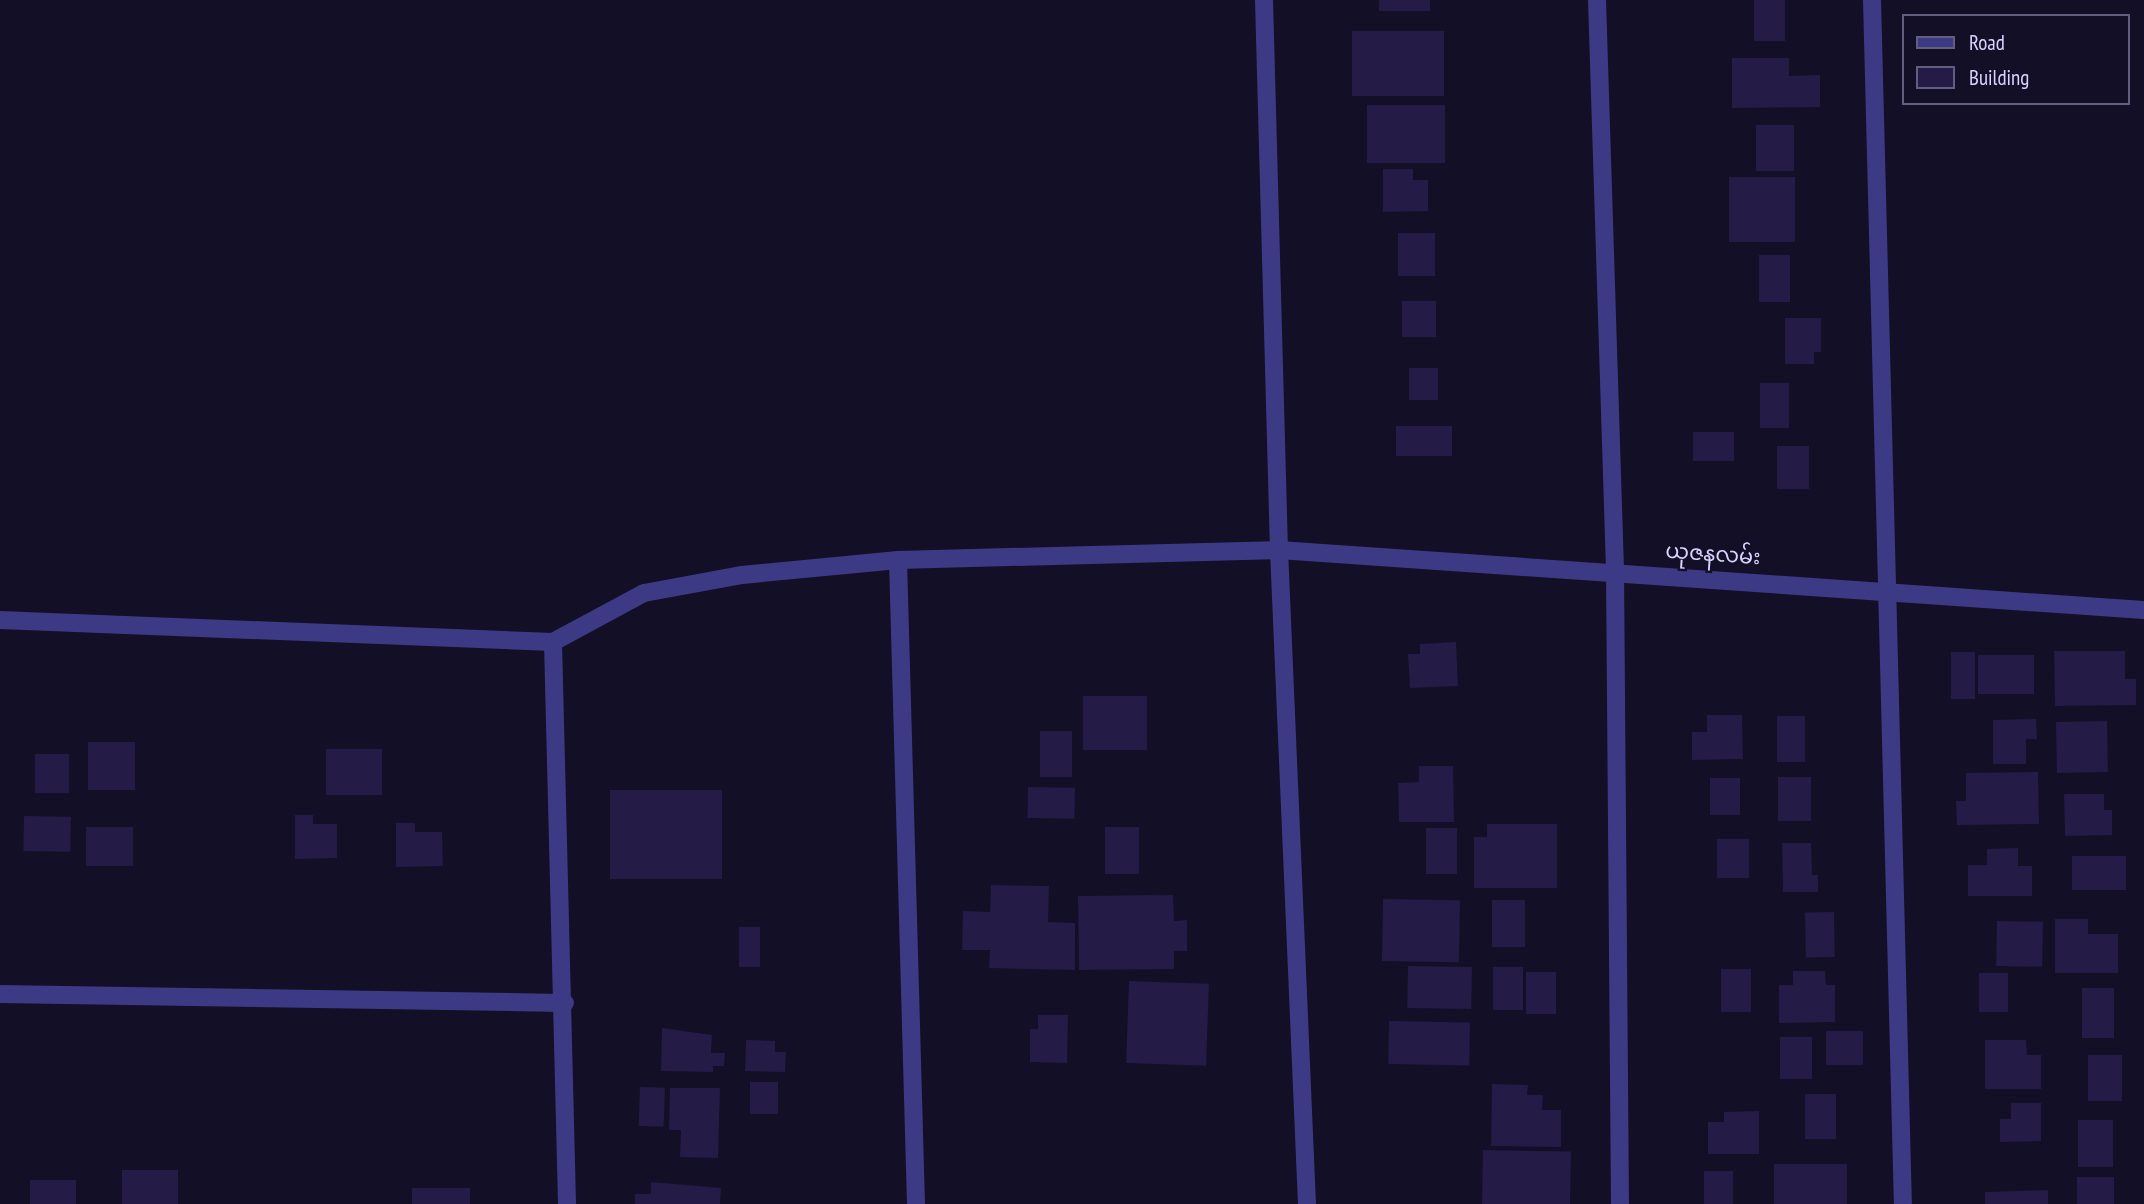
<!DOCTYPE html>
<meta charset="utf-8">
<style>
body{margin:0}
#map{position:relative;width:2144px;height:1204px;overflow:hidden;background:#130f26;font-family:"PT Sans Narrow","Noto Sans Myanmar",sans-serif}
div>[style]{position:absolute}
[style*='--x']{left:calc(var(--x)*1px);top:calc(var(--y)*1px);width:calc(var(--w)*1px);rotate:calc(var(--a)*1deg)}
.building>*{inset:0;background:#241b47;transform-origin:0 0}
.minor>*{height:18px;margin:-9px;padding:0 9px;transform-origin:9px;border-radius:9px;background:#3d3a85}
span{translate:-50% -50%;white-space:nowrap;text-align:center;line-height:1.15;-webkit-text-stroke:5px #130f26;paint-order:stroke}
.street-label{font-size:21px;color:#d9d4ff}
.legend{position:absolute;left:1902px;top:14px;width:228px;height:91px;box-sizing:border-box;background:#130f26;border:2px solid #625e7d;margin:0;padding:9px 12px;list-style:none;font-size:21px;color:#d9d4ff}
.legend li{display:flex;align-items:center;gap:14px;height:35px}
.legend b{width:35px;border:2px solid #625e7d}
</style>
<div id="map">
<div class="building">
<i style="left:1379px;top:0;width:51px;height:11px"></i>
<i style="left:1754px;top:0;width:31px;height:41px"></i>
<i style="left:1352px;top:31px;width:92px;height:65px"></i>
<i style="clip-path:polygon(1732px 58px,1789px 58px,1789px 76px,1820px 75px,1820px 107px,1732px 108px)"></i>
<i style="left:1367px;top:105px;width:78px;height:58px"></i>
<i style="left:1756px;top:125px;width:38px;height:46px"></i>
<i style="clip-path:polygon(1383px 169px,1413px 169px,1413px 180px,1428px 180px,1428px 211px,1383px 212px)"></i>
<i style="left:1729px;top:177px;width:66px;height:65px"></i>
<i style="left:1398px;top:233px;width:37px;height:43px"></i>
<i style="left:1759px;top:255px;width:31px;height:47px"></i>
<i style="left:1402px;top:301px;width:34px;height:36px"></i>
<i style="clip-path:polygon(1785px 318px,1821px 318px,1821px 352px,1814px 352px,1814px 364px,1785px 364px)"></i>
<i style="left:1409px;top:368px;width:29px;height:32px"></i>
<i style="left:1760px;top:383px;width:29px;height:45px"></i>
<i style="left:1396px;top:426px;width:56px;height:30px"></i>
<i style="left:1693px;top:432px;width:41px;height:29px"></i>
<i style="left:1777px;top:446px;width:32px;height:43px"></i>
<i style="clip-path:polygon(1456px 642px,1458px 686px,1410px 688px,1408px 654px,1420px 654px,1420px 644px)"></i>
<i style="clip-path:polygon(2054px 651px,2125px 651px,2125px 679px,2136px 679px,2136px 705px,2055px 706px)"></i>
<i style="left:1951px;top:652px;width:24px;height:47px"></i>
<i style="left:2034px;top:655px;width:39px;height:56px;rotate:90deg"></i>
<i style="left:1083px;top:696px;width:64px;height:54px"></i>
<i style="clip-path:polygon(1707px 715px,1742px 715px,1743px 759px,1692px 760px,1692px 732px,1707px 732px)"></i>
<i style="left:1777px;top:716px;width:28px;height:46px"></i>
<i style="clip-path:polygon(2036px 719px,2037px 739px,2026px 739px,2026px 764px,1993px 764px,1993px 720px)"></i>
<i style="left:2107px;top:721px;width:51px;height:51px;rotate:89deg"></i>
<i style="left:1040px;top:731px;width:32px;height:46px"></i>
<i style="left:88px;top:742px;width:47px;height:48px"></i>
<i style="left:326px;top:749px;width:56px;height:46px"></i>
<i style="left:35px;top:754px;width:34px;height:39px"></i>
<i style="clip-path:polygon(1419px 766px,1453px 766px,1454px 822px,1399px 822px,1398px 783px,1419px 782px)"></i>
<i style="clip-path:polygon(2038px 772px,2039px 824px,1957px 825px,1956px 801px,1966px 801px,1966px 773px)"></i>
<i style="left:1778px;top:777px;width:33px;height:44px"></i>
<i style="left:1710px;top:778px;width:30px;height:37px"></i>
<i style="left:1028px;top:787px;width:47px;height:31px;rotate:1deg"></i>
<i style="left:722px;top:790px;width:89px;height:112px;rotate:90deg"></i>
<i style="clip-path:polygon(2064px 794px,2104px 794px,2104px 810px,2112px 810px,2112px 835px,2065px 836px)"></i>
<i style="clip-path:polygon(295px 815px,313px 815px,313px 824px,337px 824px,337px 858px,295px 859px)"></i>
<i style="left:24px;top:816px;width:47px;height:35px;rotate:1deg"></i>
<i style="clip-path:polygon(396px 823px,415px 823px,415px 832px,442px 832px,443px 866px,396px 867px)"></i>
<i style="clip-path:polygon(1487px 824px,1557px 824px,1557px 888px,1474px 888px,1474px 837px,1487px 837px)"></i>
<i style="left:86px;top:827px;width:47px;height:39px"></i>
<i style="left:1105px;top:827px;width:34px;height:47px"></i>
<i style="left:1426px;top:828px;width:31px;height:46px"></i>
<i style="left:1717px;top:839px;width:32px;height:39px"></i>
<i style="clip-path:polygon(1782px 843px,1811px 843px,1812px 875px,1818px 875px,1818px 892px,1783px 892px)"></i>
<i style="clip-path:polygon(2018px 848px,2018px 866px,2032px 866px,2032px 896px,1968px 896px,1968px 865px,1987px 865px,1987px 849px)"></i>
<i style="left:2072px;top:856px;width:54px;height:34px"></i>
<i style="clip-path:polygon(991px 885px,1049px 886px,1048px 922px,1075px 923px,1075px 970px,989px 968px,990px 950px,962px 950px,963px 911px,990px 912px)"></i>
<i style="clip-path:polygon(1173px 895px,1174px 921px,1187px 920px,1187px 951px,1174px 951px,1174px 969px,1079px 970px,1078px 896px)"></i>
<i style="left:1383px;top:899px;width:77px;height:62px;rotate:1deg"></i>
<i style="left:1492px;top:900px;width:33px;height:47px"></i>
<i style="left:1834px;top:912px;width:45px;height:29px;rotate:89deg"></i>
<i style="clip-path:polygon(2055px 919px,2088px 919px,2088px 934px,2118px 934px,2118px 973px,2055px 973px)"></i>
<i style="left:1997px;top:921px;width:46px;height:45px;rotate:1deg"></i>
<i style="left:739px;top:927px;width:21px;height:40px"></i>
<i style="left:1408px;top:966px;width:64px;height:42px;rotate:1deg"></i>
<i style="left:1493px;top:967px;width:30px;height:43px"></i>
<i style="left:1751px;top:969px;width:43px;height:30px;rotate:90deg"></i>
<i style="clip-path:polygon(1793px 971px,1825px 971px,1826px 985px,1835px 985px,1835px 1022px,1779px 1023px,1779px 985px,1793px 985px)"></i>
<i style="left:1556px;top:972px;width:42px;height:30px;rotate:90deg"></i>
<i style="left:1979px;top:973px;width:29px;height:39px"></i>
<i style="left:1129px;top:981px;width:80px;height:82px;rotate:2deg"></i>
<i style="left:2082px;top:988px;width:32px;height:50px"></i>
<i style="clip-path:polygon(1038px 1015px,1068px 1015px,1067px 1063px,1030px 1062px,1030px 1029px,1038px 1029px)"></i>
<i style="left:1389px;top:1021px;width:81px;height:43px;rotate:1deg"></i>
<i style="clip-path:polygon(662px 1028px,712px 1035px,711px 1053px,725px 1053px,724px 1066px,713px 1066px,713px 1072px,661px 1071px)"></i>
<i style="left:1826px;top:1031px;width:37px;height:34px"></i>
<i style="left:1812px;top:1037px;width:42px;height:32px;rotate:90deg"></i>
<i style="clip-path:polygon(746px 1040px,775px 1041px,775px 1052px,786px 1052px,785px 1072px,745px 1071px)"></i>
<i style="clip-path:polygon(1985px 1040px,2026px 1040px,2027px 1055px,2041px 1055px,2041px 1089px,1985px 1089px)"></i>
<i style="left:2088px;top:1055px;width:34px;height:46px"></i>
<i style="left:750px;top:1082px;width:28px;height:32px"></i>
<i style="clip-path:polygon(1492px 1084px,1528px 1085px,1527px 1095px,1543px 1095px,1542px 1110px,1561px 1110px,1561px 1147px,1491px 1146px)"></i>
<i style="left:640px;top:1087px;width:25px;height:39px;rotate:2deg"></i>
<i style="clip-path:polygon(670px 1088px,720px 1088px,718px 1158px,680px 1157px,681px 1130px,669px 1130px)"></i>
<i style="left:1836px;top:1094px;width:45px;height:31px;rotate:90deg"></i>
<i style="clip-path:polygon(2011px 1103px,2041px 1103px,2041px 1141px,2000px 1142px,2000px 1119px,2011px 1119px)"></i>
<i style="clip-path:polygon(1759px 1111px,1759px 1154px,1708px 1154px,1708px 1122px,1724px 1122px,1724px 1112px)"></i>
<i style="left:2113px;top:1120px;width:47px;height:35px;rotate:90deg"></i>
<i style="left:1483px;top:1150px;width:88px;height:54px;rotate:1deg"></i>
<i style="left:1847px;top:1164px;width:40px;height:73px;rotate:90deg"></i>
<i style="left:122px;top:1170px;width:56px;height:34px"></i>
<i style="left:1704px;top:1171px;width:29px;height:33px"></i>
<i style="left:2077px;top:1177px;width:37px;height:27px"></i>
<i style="left:30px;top:1180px;width:46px;height:24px"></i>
<i style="clip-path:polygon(651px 1182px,721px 1188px,720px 1204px,635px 1204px,635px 1194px,651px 1194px)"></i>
<i style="left:412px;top:1188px;width:58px;height:16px"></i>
<i style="clip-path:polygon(2048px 1190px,2048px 1204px,1985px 1204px,1985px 1192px)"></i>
</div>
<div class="minor">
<i style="--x:1264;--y:0;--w:550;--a:88.44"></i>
<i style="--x:1279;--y:550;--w:655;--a:87.55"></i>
<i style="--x:1597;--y:0;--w:570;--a:88.19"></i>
<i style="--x:1615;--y:570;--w:634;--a:89.55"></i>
<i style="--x:1872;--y:0;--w:1204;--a:88.53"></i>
<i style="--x:898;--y:560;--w:644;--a:88.4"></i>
<i style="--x:0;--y:620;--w:553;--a:2.28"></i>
<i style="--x:553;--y:642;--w:103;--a:-28.3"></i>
<i style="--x:644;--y:593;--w:100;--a:-10.4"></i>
<i style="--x:742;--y:575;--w:157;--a:-5.5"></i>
<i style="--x:898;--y:560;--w:381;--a:-1.5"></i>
<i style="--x:1279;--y:550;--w:867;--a:3.97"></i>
<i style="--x:553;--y:642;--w:562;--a:88.57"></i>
<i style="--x:0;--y:994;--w:565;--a:0.91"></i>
</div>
<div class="street-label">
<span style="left:1713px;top:554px;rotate:4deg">ယုဇနလမ်း</span>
</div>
<ul class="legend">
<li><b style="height:9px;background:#3d3a85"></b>Road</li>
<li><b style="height:19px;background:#241b47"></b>Building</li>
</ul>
</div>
